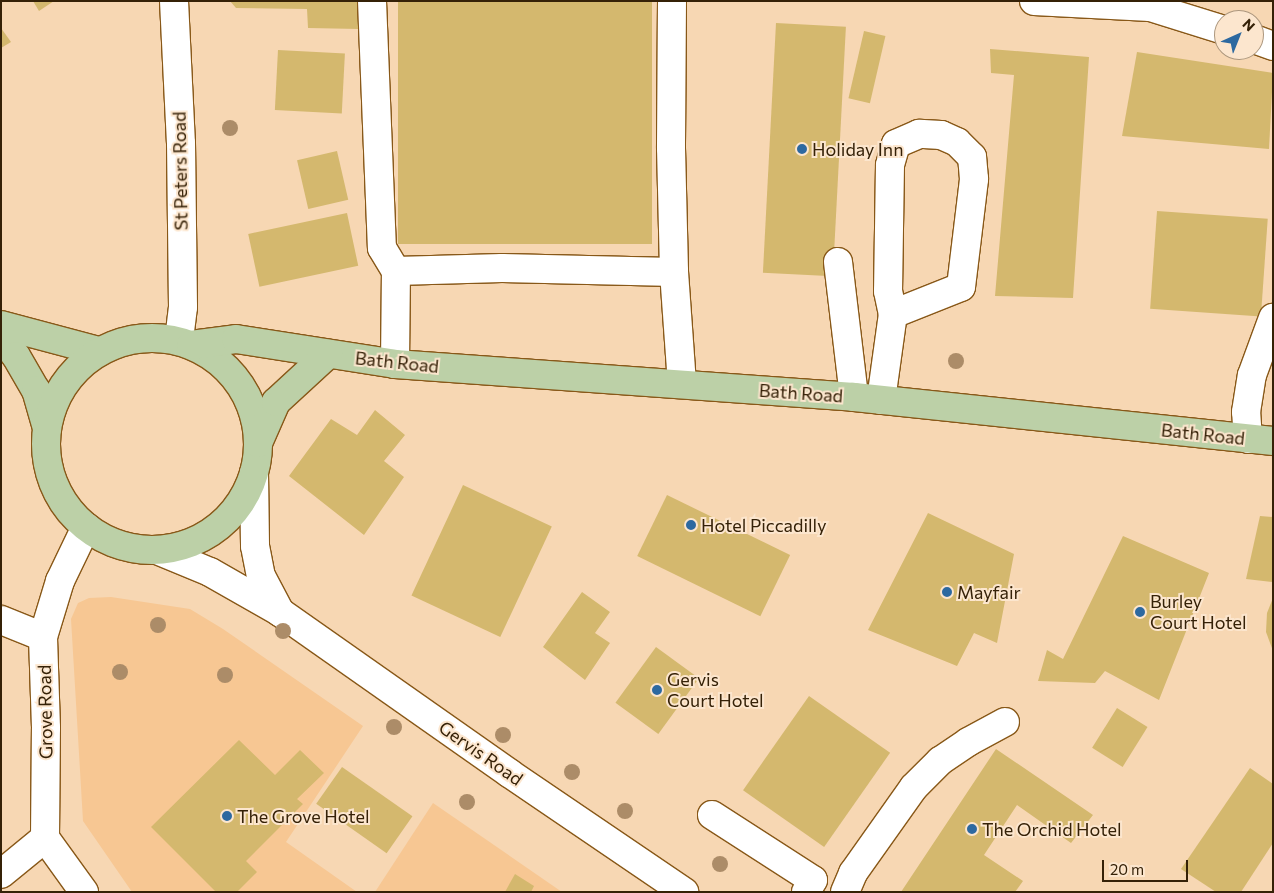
<!DOCTYPE html>
<style>
body{margin:0}
#map{position:relative;width:1274px;height:893px;overflow:hidden;background:#f7d7b3;font-family:Commissioner,sans-serif}
div>[style]{position:absolute}
[style*='--x']{left:calc(var(--x)*1px);top:calc(var(--y)*1px);width:calc(var(--w)*1px);rotate:calc(var(--a)*1deg)}
.built>*{inset:0;background:#f7c793}
.building>*{inset:0;background:#d4b86e;transform-origin:0 0}
.roads{filter:drop-shadow(1px 0 #885818) drop-shadow(-1px 0 #885818) drop-shadow(0 1px #885818) drop-shadow(0 -1px #885818)}
.minor>*{height:28px;margin:-14px;padding:0 14px;transform-origin:14px;border-radius:14px;background:#fff}
.major>*{height:28px;margin:-14px;padding:0 14px;transform-origin:14px;border-radius:14px;background:#bcd0a7}
.major>.ring{margin:-14px;padding:0;box-sizing:content-box;background:none;border:28px solid #bcd0a7;border-radius:50%}
.trees>*{width:16px;height:16px;margin:-8px;border-radius:50%;background:#ac8c68}
.dots>*{width:14px;height:14px;translate:-50% -50%;box-sizing:border-box;border:2px solid #fce6ce;border-radius:50%}
span{translate:-50% -50%;white-space:nowrap;text-align:center;line-height:1.15;-webkit-text-stroke:4px #fce6ce;paint-order:stroke}
.poi-label{font-size:18px;color:#352107}
.left{translate:0 -50%;text-align:left}
.street-label{font-size:18px;color:#352107}
.frame{position:absolute;inset:0;border:2px solid #352107;pointer-events:none}
.north{position:absolute;left:1214px;top:10px;width:50px;height:50px;box-sizing:border-box;background:#fce6ce;border:1px solid #ac977e;border-radius:50%;rotate:44deg;font-size:14px;font-weight:700;line-height:20px;text-align:center;color:#352107}
.north::after{content:'';display:block;margin:auto;width:18px;height:22px;background:#2d69a0;clip-path:polygon(50% 0,100% 100%,50% 72%,0 100%)}
.scale{position:absolute;left:1102px;top:860px;width:86px;height:22px;box-sizing:border-box;border:2px solid #352107;border-top:0;padding-left:6px;font-size:15px;line-height:18px;white-space:nowrap;color:#352107;-webkit-text-stroke:4px #fce6ce;paint-order:stroke}
</style>
<div id="map">
<div class="built">
<i style="clip-path:polygon(111px 597px,190px 609px,223px 629px,363px 726px,286px 842px,357px 892px,132px 892px,83px 821px,71px 619px,78px 603px,89px 598px)"></i>
<i style="clip-path:polygon(433px 803px,562px 892px,375px 892px)"></i>
</div>
<div class="building">
<i style="clip-path:polygon(33px 1px,54px 1px,39px 11px)"></i>
<i style="clip-path:polygon(230px 1px,359px 1px,359px 29px,308px 28px,307px 9px,236px 8px)"></i>
<i style="left:398px;top:1px;width:254px;height:243px"></i>
<i style="left:776px;top:23px;width:70px;height:250px;rotate:3deg"></i>
<i style="clip-path:polygon(1px 28px,11px 42px,1px 48px)"></i>
<i style="left:864px;top:31px;width:22px;height:69px;rotate:13deg"></i>
<i style="clip-path:polygon(990px 49px,1089px 57px,1073px 298px,995px 296px,1014px 75px,991px 73px)"></i>
<i style="left:278px;top:50px;width:67px;height:60px;rotate:3deg"></i>
<i style="clip-path:polygon(1137px 52px,1273px 73px,1269px 149px,1122px 136px)"></i>
<i style="left:337px;top:151px;width:50px;height:41px;rotate:77deg"></i>
<i style="left:1157px;top:211px;width:111px;height:98px;rotate:4deg"></i>
<i style="left:347px;top:213px;width:54px;height:101px;rotate:78deg"></i>
<i style="clip-path:polygon(375px 410px,405px 435px,384px 461px,404px 477px,364px 535px,289px 476px,331px 419px,357px 435px)"></i>
<i style="left:463px;top:485px;width:98px;height:122px;rotate:25deg"></i>
<i style="left:667px;top:495px;width:137px;height:68px;rotate:26deg"></i>
<i style="clip-path:polygon(928px 513px,1014px 554px,997px 643px,974px 633px,957px 666px,868px 630px)"></i>
<i style="clip-path:polygon(1260px 516px,1273px 517px,1273px 582px,1246px 579px)"></i>
<i style="clip-path:polygon(1123px 536px,1209px 573px,1159px 700px,1105px 671px,1095px 683px,1038px 681px,1047px 650px,1063px 659px)"></i>
<i style="clip-path:polygon(582px 592px,610px 612px,595px 633px,610px 643px,585px 680px,543px 647px)"></i>
<i style="clip-path:polygon(1273px 598px,1273px 651px,1266px 632px,1267px 613px)"></i>
<i style="left:656px;top:647px;width:53px;height:69px;rotate:36deg"></i>
<i style="left:809px;top:696px;width:99px;height:115px;rotate:35deg"></i>
<i style="left:1117px;top:708px;width:36px;height:47px;rotate:32deg"></i>
<i style="clip-path:polygon(239px 740px,275px 775px,300px 750px,324px 773px,297px 799px,303px 804px,246px 861px,257px 872px,237px 892px,216px 892px,151px 827px)"></i>
<i style="clip-path:polygon(996px 749px,1093px 815px,1071px 843px,1017px 805px,984px 855px,1023px 881px,1015px 892px,901px 892px)"></i>
<i style="left:342px;top:767px;width:86px;height:45px;rotate:35deg"></i>
<i style="clip-path:polygon(1250px 768px,1273px 784px,1273px 843px,1241px 892px,1216px 892px,1181px 869px)"></i>
<i style="clip-path:polygon(515px 874px,534px 886px,531px 892px,505px 892px)"></i>
</div>
<div class="roads">
<div class="minor">
<i style="--x:174;--y:1;--w:142;--a:87.2"></i>
<i style="--x:181;--y:143;--w:164;--a:89.3"></i>
<i style="--x:183;--y:307;--w:34;--a:97"></i>
<i style="--x:372;--y:1;--w:247;--a:87.7"></i>
<i style="--x:382;--y:248;--w:27;--a:59"></i>
<i style="--x:672;--y:1;--w:147;--a:90.4"></i>
<i style="--x:671;--y:148;--w:124;--a:88.6"></i>
<i style="--x:1034;--y:1;--w:116;--a:3"></i>
<i style="--x:1150;--y:7;--w:77;--a:17.3"></i>
<i style="--x:1254;--y:39;--w:20;--a:20"></i>
<i style="--x:838;--y:262;--w:136;--a:83.2"></i>
<i style="--x:395;--y:364;--w:93;--a:-89.4"></i>
<i style="--x:396;--y:271;--w:106;--a:-1.6"></i>
<i style="--x:502;--y:268;--w:172;--a:1.3"></i>
<i style="--x:674;--y:272;--w:112;--a:85.9"></i>
<i style="--x:881;--y:400;--w:87;--a:-82.1"></i>
<i style="--x:893;--y:314;--w:73;--a:-21.7"></i>
<i style="--x:961;--y:287;--w:109;--a:-83.1"></i>
<i style="--x:974;--y:179;--w:22;--a:-95"></i>
<i style="--x:972;--y:157;--w:21;--a:-135"></i>
<i style="--x:957;--y:142;--w:17;--a:-156"></i>
<i style="--x:941;--y:135;--w:22;--a:-177"></i>
<i style="--x:919;--y:134;--w:25;--a:157"></i>
<i style="--x:896;--y:144;--w:22;--a:106"></i>
<i style="--x:890;--y:165;--w:126;--a:90.9"></i>
<i style="--x:888;--y:291;--w:24;--a:78"></i>
<i style="--x:1248;--y:439;--w:27;--a:-94"></i>
<i style="--x:1246;--y:412;--w:37;--a:-81"></i>
<i style="--x:1252;--y:375;--w:61;--a:-69.8"></i>
<i style="--x:254;--y:473;--w:73;--a:89.2"></i>
<i style="--x:255;--y:546;--w:31;--a:79"></i>
<i style="--x:261;--y:576;--w:41;--a:62.2"></i>
<i style="--x:157;--y:550;--w:57;--a:22.5"></i>
<i style="--x:210;--y:572;--w:81;--a:29.7"></i>
<i style="--x:280;--y:612;--w:280;--a:35.1"></i>
<i style="--x:509;--y:773;--w:212;--a:34.2"></i>
<i style="--x:1;--y:620;--w:45;--a:22"></i>
<i style="--x:712;--y:815;--w:120;--a:32.8"></i>
<i style="--x:813;--y:880;--w:14;--a:120"></i>
<i style="--x:1;--y:874;--w:57;--a:-39.3"></i>
<i style="--x:84;--y:892;--w:67;--a:-125.8"></i>
<i style="--x:45;--y:838;--w:110;--a:-89.5"></i>
<i style="--x:46;--y:728;--w:91;--a:-91.9"></i>
<i style="--x:43;--y:637;--w:59;--a:-73.1"></i>
<i style="--x:60;--y:581;--w:60;--a:-64.3"></i>
<i style="--x:845;--y:892;--w:21;--a:-67"></i>
<i style="--x:853;--y:873;--w:105;--a:-54.7"></i>
<i style="--x:914;--y:787;--w:37;--a:-45"></i>
<i style="--x:940;--y:761;--w:34;--a:-34"></i>
<i style="--x:968;--y:742;--w:42;--a:-28.4"></i>
</div>
<div class="major">
<i style="--x:1;--y:325;--w:101;--a:14.9"></i>
<i style="--x:1;--y:337;--w:24;--a:52"></i>
<i style="--x:16;--y:356;--w:39;--a:60"></i>
<i style="--x:36;--y:390;--w:40;--a:74"></i>
<i class="ring" style="left:46px;top:338px;width:184px;height:184px"></i>
<i style="--x:191;--y:345;--w:45;--a:-7.6"></i>
<i style="--x:236;--y:339;--w:161;--a:8.9"></i>
<i style="--x:395;--y:364;--w:460;--a:4.1"></i>
<i style="--x:854;--y:397;--w:421;--a:6"></i>
<i style="--x:258;--y:443;--w:45;--a:-66.3"></i>
<i style="--x:276;--y:402;--w:71;--a:-42.7"></i>
</div>
</div>
<div class="trees">
<i style="left:230px;top:128px"></i>
<i style="left:956px;top:361px"></i>
<i style="left:158px;top:625px"></i>
<i style="left:283px;top:631px"></i>
<i style="left:120px;top:672px"></i>
<i style="left:225px;top:675px"></i>
<i style="left:394px;top:727px"></i>
<i style="left:503px;top:735px"></i>
<i style="left:572px;top:772px"></i>
<i style="left:467px;top:802px"></i>
<i style="left:625px;top:811px"></i>
<i style="left:720px;top:864px"></i>
</div>
<div class="dots">
<i style="left:802px;top:149px;background:#2d69a0"></i>
<i style="left:691px;top:525px;background:#2d69a0"></i>
<i style="left:947px;top:592px;background:#2d69a0"></i>
<i style="left:1140px;top:612px;background:#2d69a0"></i>
<i style="left:657px;top:690px;background:#2d69a0"></i>
<i style="left:227px;top:816px;background:#2d69a0"></i>
<i style="left:972px;top:829px;background:#2d69a0"></i>
</div>
<div class="poi-label">
<span class="left" style="left:812px;top:149px">Holiday Inn</span>
<span class="left" style="left:701px;top:525px">Hotel Piccadilly</span>
<span class="left" style="left:957px;top:592px">Mayfair</span>
<span class="left" style="left:1150px;top:612px">Burley<br>Court Hotel</span>
<span class="left" style="left:667px;top:690px">Gervis<br>Court Hotel</span>
<span class="left" style="left:237px;top:816px">The Grove Hotel</span>
<span class="left" style="left:982px;top:829px">The Orchid Hotel</span>
</div>
<div class="street-label">
<span style="left:180px;top:171px;rotate:-91deg">St Peters Road</span>
<span style="left:397px;top:362px;rotate:6deg">Bath Road</span>
<span style="left:801px;top:393px;rotate:4deg">Bath Road</span>
<span style="left:1203px;top:434px;rotate:6deg">Bath Road</span>
<span style="left:45px;top:712px;rotate:-91deg">Grove Road</span>
<span style="left:481px;top:753px;rotate:35deg">Gervis Road</span>
</div>
<div class="frame"></div>
<div class="north">N</div>
<div class="scale">20 m</div>
</div>
